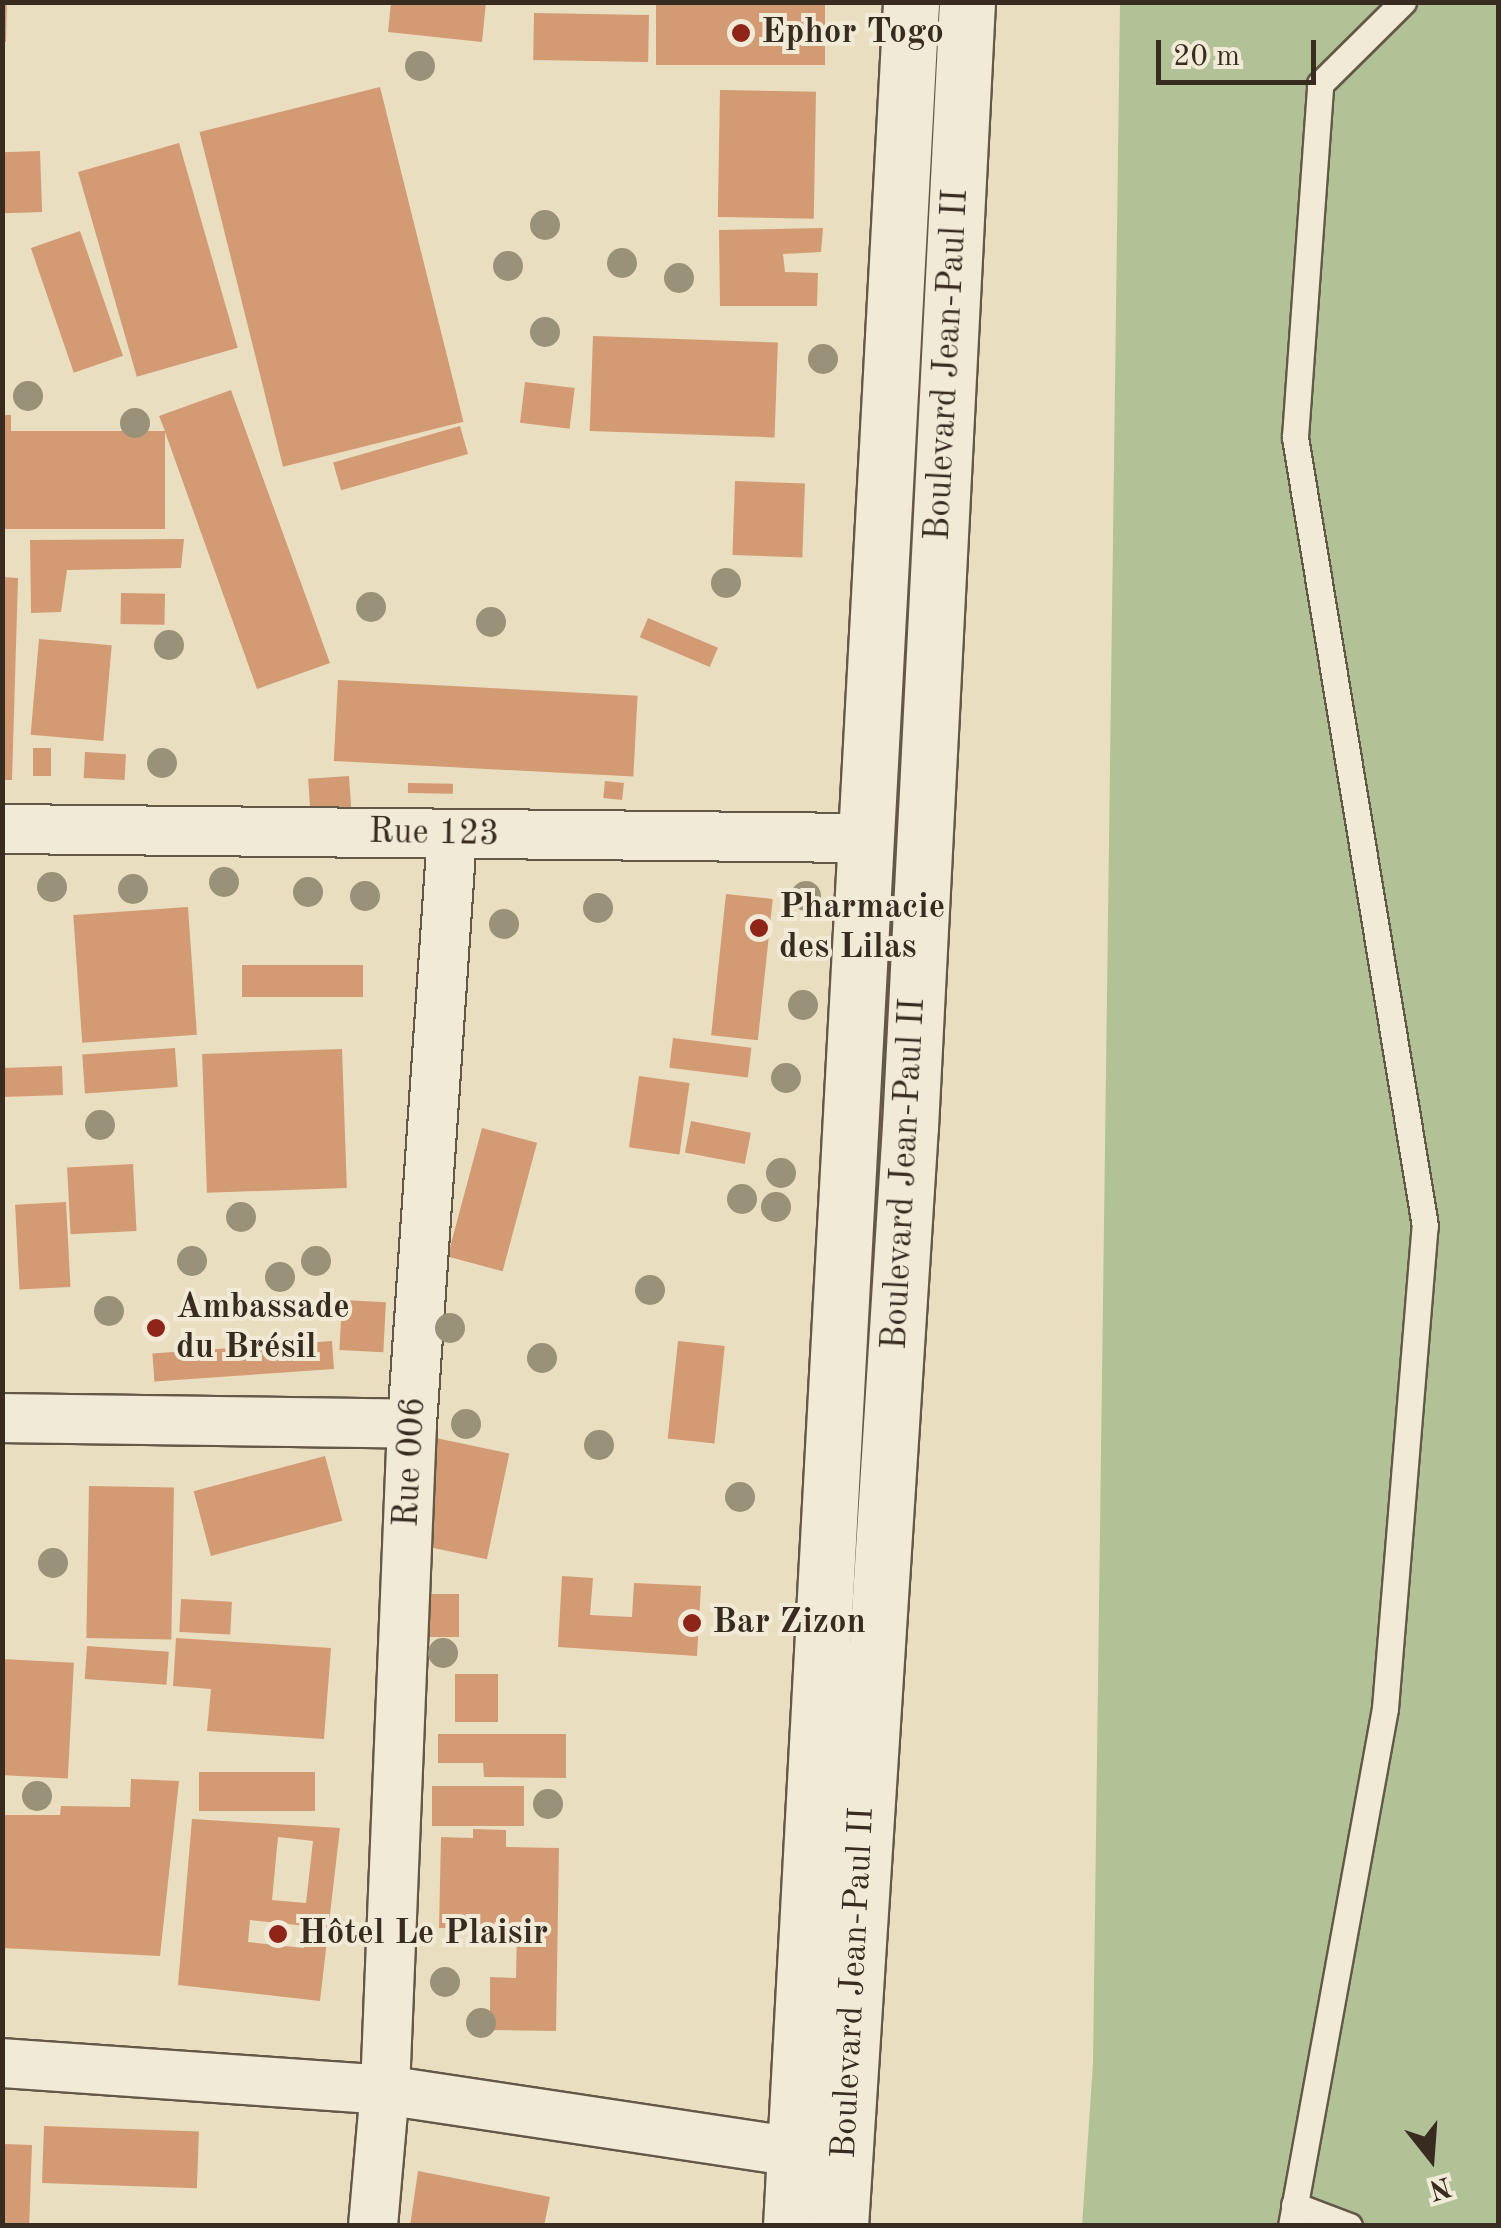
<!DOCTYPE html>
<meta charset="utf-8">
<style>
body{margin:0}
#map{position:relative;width:1501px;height:2228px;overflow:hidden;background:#eadec0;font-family:"Old Standard TT",serif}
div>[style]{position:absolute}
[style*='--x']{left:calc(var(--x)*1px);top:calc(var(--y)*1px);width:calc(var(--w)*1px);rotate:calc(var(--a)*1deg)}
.green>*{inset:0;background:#b1c297}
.building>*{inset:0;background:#d39b74;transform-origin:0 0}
.roads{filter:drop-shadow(2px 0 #645849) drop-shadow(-2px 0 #645849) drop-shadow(0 2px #645849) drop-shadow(0 -2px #645849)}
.service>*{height:25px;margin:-12.5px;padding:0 12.5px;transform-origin:12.5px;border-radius:12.5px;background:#f1ead6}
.minor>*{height:48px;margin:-24px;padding:0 24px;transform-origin:24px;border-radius:24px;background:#f1ead6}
.secondary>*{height:55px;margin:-27.5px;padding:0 27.5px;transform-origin:27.5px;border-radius:27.5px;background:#f1ead6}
.trees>*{width:30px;height:30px;margin:-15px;border-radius:50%;background:#999178}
.dots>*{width:28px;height:28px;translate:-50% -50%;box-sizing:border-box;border:5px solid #f1ead6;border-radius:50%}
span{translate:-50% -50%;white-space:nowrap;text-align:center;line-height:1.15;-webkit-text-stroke:8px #f1ead6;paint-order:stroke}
.poi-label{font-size:35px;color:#382c21;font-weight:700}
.left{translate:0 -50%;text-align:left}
.street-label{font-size:35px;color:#382c21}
.frame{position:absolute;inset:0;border:5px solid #382c21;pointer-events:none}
.north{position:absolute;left:1381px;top:2108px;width:100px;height:100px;-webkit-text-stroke:8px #f1ead6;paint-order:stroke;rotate:163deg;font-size:28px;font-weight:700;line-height:40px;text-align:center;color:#382c21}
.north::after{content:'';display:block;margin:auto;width:35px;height:45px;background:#382c21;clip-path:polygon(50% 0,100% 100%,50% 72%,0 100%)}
.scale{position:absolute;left:1156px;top:40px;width:160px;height:45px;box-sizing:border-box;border:5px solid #382c21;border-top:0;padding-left:12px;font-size:30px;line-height:35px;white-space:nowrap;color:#382c21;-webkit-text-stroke:8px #f1ead6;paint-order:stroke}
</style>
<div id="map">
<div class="green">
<i style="clip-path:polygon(1120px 3px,1498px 3px,1498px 2225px,1082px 2226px,1093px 2064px)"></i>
</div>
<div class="building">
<i style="clip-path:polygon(2px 2px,7px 2px,6px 42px,2px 42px)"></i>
<i style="clip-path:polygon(391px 2px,486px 2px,482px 42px,388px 32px)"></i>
<i style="left:656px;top:2px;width:169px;height:63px"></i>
<i style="left:534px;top:13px;width:115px;height:47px;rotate:1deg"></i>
<i style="left:380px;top:87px;width:345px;height:186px;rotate:76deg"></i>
<i style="left:720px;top:90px;width:96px;height:127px;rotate:1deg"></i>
<i style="left:179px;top:143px;width:213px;height:105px;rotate:74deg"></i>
<i style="left:40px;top:151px;width:61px;height:38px;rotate:88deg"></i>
<i style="clip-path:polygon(823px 228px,821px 252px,783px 254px,785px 272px,818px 273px,817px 306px,720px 306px,719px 230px)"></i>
<i style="left:80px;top:231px;width:132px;height:52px;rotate:71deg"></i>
<i style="left:593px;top:336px;width:185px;height:95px;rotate:2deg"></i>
<i style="left:525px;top:382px;width:50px;height:41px;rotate:7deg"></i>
<i style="clip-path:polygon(231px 390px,330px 663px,257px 689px,165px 432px,165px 529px,2px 529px,2px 415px,11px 415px,11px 431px,165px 431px,159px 416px)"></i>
<i style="left:460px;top:426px;width:29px;height:132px;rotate:74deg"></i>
<i style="left:735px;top:481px;width:70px;height:74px;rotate:2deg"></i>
<i style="clip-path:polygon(184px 539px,181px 568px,67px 570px,61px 612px,31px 613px,30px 540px)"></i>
<i style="clip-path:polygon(2px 577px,18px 578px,12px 780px,2px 780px)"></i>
<i style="left:121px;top:593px;width:44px;height:31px;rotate:1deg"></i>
<i style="left:648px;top:618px;width:76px;height:21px;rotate:23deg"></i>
<i style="left:39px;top:639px;width:73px;height:96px;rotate:5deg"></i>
<i style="left:338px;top:680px;width:300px;height:81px;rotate:3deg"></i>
<i style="left:33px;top:748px;width:18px;height:28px"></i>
<i style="left:85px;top:752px;width:41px;height:26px;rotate:3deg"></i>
<i style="left:349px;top:776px;width:32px;height:41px;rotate:86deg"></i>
<i style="left:605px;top:781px;width:19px;height:17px;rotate:6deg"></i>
<i style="left:408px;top:783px;width:45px;height:10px;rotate:1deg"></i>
<i style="left:726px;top:894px;width:47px;height:142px;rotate:6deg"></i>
<i style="left:188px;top:907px;width:128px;height:115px;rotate:86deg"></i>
<i style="left:363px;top:965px;width:32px;height:121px;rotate:90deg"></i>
<i style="left:673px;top:1038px;width:79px;height:30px;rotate:7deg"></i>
<i style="left:175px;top:1048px;width:39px;height:93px;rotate:86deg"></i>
<i style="left:342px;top:1049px;width:139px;height:140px;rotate:88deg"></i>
<i style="left:62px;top:1066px;width:29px;height:60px;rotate:88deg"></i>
<i style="left:639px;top:1076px;width:51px;height:72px;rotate:8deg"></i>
<i style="left:691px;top:1121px;width:61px;height:32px;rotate:11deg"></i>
<i style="left:482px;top:1128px;width:57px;height:133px;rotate:15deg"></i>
<i style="left:133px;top:1164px;width:67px;height:66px;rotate:87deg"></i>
<i style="left:66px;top:1202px;width:85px;height:51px;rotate:87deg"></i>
<i style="left:342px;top:1300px;width:44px;height:50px;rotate:3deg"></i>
<i style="left:332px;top:1341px;width:28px;height:180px;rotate:86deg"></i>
<i style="left:678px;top:1341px;width:47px;height:98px;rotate:6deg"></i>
<i style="left:436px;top:1438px;width:75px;height:108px;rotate:12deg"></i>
<i style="left:325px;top:1456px;width:67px;height:136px;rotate:75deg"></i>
<i style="left:89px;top:1486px;width:85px;height:152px;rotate:1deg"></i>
<i style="clip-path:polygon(562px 1576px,593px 1578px,590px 1615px,632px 1617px,634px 1583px,701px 1586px,697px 1656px,558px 1647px)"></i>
<i style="left:413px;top:1594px;width:46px;height:43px"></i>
<i style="left:181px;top:1599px;width:51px;height:33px;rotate:3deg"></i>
<i style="clip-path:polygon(176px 1638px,331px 1648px,324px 1739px,207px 1731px,211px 1689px,173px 1686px)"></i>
<i style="left:87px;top:1646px;width:82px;height:33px;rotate:4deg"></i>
<i style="left:2px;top:1659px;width:72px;height:116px;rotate:3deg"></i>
<i style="left:455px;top:1674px;width:43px;height:48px"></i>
<i style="clip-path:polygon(438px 1734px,566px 1734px,566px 1778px,484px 1777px,483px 1763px,438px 1763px)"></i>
<i style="left:315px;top:1772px;width:39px;height:116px;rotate:90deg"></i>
<i style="clip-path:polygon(131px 1779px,179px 1781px,160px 1956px,3px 1948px,3px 1815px,60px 1815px,61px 1806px,130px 1807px)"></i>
<i style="left:432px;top:1786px;width:92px;height:40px"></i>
<i style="clip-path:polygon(evenodd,192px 1819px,340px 1828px,320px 2001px,178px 1985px,192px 1819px,278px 1837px,313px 1841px,306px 1903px,272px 1900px,278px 1837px,192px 1819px,250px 1920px,307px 1926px,304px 1948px,248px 1942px,250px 1920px)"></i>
<i style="clip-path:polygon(473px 1829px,506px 1830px,506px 1847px,559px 1848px,556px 2031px,490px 2030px,490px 1977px,516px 1978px,517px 1929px,439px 1928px,441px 1837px,473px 1838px)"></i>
<i style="left:44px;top:2126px;width:155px;height:57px;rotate:2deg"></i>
<i style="left:2px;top:2144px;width:30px;height:82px;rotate:2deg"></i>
<i style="clip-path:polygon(418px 2171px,550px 2197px,544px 2226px,410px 2226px)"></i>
</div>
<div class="roads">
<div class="service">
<i style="--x:1294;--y:2205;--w:59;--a:20.9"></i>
<i style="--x:1291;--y:2226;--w:526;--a:-79.71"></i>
<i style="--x:1385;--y:1708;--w:484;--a:-85.3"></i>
<i style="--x:1425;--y:1226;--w:800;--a:-99.36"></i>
<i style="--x:1295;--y:437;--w:354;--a:-85.9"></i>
<i style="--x:1320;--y:84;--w:117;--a:-44.7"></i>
</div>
<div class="minor">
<i style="--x:2;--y:829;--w:863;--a:0.6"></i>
<i style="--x:2;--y:1418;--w:410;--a:0.8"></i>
<i style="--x:2;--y:2063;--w:384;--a:4"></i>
<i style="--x:385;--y:2090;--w:413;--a:8.6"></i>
<i style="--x:373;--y:2226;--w:137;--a:-85"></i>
<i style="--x:385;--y:2090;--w:667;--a:-87.68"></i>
<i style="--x:412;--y:1424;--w:590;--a:-86.11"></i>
</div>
<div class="secondary">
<i style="--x:791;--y:2226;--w:2227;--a:-86.91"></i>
<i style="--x:840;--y:2226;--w:1101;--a:-86.36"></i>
<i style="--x:910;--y:1127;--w:1126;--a:-87.1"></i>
</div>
</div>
<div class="trees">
<i style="left:420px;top:66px"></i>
<i style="left:545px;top:225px"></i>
<i style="left:622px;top:263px"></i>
<i style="left:508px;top:266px"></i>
<i style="left:679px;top:278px"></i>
<i style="left:545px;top:332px"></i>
<i style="left:823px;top:359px"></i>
<i style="left:28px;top:396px"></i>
<i style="left:135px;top:423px"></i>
<i style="left:726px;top:583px"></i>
<i style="left:371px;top:607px"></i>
<i style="left:491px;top:622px"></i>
<i style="left:169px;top:645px"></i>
<i style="left:162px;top:763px"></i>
<i style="left:224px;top:882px"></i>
<i style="left:52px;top:887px"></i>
<i style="left:133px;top:889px"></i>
<i style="left:308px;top:892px"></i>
<i style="left:365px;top:896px"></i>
<i style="left:806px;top:896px"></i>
<i style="left:598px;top:908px"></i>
<i style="left:504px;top:924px"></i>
<i style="left:803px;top:1005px"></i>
<i style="left:786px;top:1078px"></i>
<i style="left:100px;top:1125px"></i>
<i style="left:781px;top:1173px"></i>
<i style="left:742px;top:1199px"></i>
<i style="left:776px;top:1207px"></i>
<i style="left:241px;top:1217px"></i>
<i style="left:192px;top:1261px"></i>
<i style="left:316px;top:1261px"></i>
<i style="left:280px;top:1277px"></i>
<i style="left:650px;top:1290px"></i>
<i style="left:109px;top:1311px"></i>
<i style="left:450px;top:1328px"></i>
<i style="left:542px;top:1358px"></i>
<i style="left:466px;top:1424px"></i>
<i style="left:599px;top:1445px"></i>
<i style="left:740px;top:1497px"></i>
<i style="left:53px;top:1563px"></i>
<i style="left:443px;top:1653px"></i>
<i style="left:37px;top:1796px"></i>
<i style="left:548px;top:1804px"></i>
<i style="left:445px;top:1982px"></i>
<i style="left:481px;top:2023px"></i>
</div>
<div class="dots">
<i style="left:741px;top:33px;background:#8f2418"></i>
<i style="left:759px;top:928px;background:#8f2418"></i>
<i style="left:156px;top:1328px;background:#8f2418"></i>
<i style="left:692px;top:1623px;background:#8f2418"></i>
<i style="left:278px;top:1934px;background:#8f2418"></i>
</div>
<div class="poi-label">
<span class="left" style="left:761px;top:33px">Ephor Togo</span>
<span class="left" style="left:779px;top:928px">Pharmacie<br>des Lilas</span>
<span class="left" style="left:176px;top:1328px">Ambassade<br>du Brésil</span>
<span class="left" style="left:712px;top:1623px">Bar Zizon</span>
<span class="left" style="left:298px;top:1934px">Hôtel Le Plaisir</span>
</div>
<div class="street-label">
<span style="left:948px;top:365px;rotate:-87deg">Boulevard Jean-Paul II</span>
<span style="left:434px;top:834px;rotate:1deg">Rue 123</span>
<span style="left:905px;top:1174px;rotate:-87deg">Boulevard Jean-Paul II</span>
<span style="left:411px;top:1462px;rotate:-87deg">Rue 006</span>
<span style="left:854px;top:1983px;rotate:-87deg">Boulevard Jean-Paul II</span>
</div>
<div class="frame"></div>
<div class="north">N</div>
<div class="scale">20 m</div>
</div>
